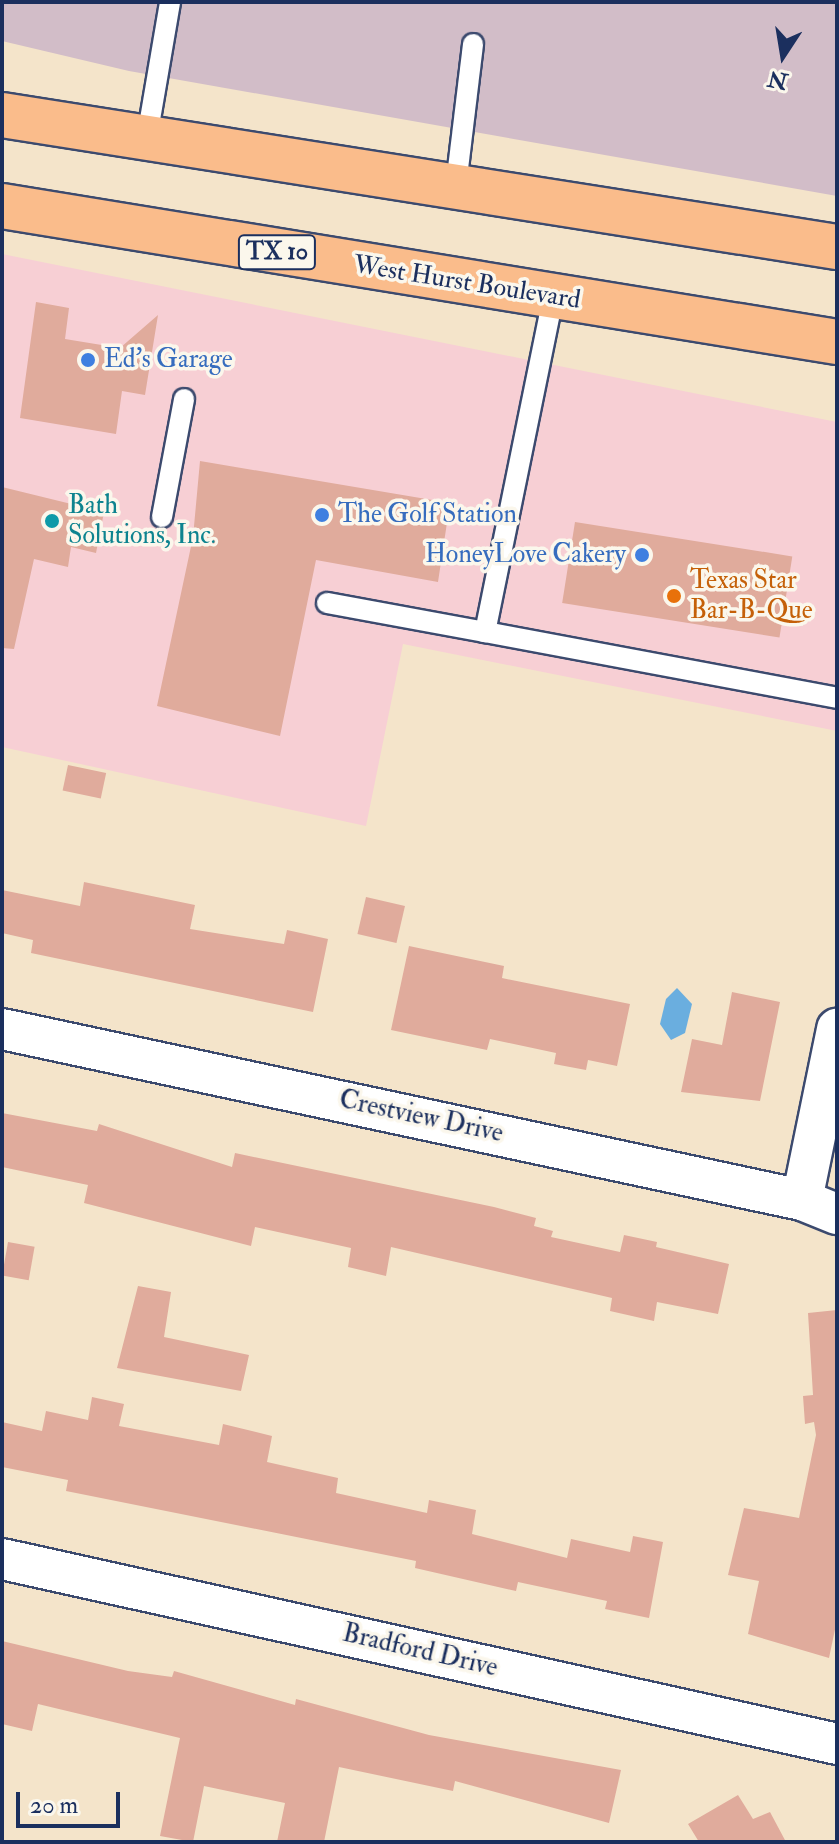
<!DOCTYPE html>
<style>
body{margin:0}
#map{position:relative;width:839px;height:1844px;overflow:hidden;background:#f4e4ca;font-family:"IM FELL Double Pica",serif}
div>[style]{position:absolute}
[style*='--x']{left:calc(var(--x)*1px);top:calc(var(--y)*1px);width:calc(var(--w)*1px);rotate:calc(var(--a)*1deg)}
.built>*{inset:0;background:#f7cfd4}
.industrial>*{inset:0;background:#d2bdc8}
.water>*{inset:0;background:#6aaedf}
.building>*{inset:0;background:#e0ab9c;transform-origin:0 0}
.roads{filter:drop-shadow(2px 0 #3c4a6e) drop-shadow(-2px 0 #3c4a6e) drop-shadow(0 2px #3c4a6e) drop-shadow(0 -2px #3c4a6e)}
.lane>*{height:20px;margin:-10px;padding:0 10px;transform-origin:10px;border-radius:10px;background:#fff}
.street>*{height:40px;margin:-20px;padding:0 20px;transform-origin:20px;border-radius:20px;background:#fff}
.primary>*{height:44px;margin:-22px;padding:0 22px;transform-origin:22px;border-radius:22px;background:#fabc8b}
.dots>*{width:22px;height:22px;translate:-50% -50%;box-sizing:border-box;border:4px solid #fbf7ec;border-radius:50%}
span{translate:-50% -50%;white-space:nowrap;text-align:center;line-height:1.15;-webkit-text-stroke:7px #fbf7ec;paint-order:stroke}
.shield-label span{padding:2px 6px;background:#fbf7ec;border:2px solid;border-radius:6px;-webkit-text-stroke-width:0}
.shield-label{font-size:24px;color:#1b2f5e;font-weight:700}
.street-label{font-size:26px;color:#1b2f5e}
.shop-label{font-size:26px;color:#366cbe}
.left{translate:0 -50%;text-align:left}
.right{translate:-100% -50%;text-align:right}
.culture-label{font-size:26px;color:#0d838f}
.food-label{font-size:26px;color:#c56008}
.frame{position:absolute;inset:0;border:4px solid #1b2f5e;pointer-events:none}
.north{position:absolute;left:743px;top:16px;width:80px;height:80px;-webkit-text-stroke:6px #fbf7ec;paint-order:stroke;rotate:192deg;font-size:22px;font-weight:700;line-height:32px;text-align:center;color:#1b2f5e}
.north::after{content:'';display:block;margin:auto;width:28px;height:36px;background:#1b2f5e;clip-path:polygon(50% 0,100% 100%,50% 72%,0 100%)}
.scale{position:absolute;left:16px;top:1792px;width:104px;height:36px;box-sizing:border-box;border:4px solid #1b2f5e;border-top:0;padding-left:10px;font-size:24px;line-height:28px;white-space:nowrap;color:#1b2f5e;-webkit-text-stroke:6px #fbf7ec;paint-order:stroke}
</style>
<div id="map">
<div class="built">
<i style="clip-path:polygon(2px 254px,837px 422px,837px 731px,403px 644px,366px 826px,2px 747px)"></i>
</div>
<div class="industrial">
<i style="clip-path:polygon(2px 2px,837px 2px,837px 196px,129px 71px,2px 41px)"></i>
</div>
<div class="water">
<i style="clip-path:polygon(677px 988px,692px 1004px,685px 1033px,671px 1040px,660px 1024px,666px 999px)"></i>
</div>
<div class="building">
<i style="clip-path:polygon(36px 302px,69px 308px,65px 339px,120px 348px,158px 315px,145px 395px,122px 391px,116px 434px,20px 418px)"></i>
<i style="clip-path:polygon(200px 461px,450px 503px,438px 582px,316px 560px,280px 736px,157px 706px,193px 537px)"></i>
<i style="clip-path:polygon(2px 487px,104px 512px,96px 553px,71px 547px,68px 567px,34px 559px,14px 649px,2px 648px)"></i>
<i style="left:575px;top:522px;width:220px;height:82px;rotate:9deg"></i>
<i style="left:68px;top:765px;width:39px;height:26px;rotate:12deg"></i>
<i style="clip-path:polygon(84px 882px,195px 905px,190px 929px,284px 944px,287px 930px,328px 939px,313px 1012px,31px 953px,33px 940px,2px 933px,2px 890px,80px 906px)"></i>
<i style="left:366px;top:897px;width:40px;height:38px;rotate:13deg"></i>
<i style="clip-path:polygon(409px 946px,504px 966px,502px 978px,630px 1004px,617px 1066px,588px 1060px,586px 1070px,554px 1064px,556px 1053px,490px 1039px,487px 1050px,391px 1030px)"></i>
<i style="clip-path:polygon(732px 992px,780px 1002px,760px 1101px,681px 1092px,692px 1039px,722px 1045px)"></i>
<i style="clip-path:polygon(2px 1113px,97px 1131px,99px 1124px,232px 1167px,235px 1153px,494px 1207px,536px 1218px,534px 1226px,553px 1231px,551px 1237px,620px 1252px,624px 1235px,657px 1242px,656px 1247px,729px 1264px,718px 1314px,657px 1302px,654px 1321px,610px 1311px,612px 1298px,391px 1247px,386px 1276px,348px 1267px,351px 1248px,255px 1227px,251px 1246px,84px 1203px,88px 1185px,2px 1167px)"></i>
<i style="left:8px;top:1242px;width:27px;height:34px;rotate:10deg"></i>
<i style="clip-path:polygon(138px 1286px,171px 1292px,164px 1337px,249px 1355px,241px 1391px,117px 1368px)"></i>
<i style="clip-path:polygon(837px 1310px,837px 1620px,829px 1658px,748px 1634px,759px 1581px,728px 1575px,744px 1508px,799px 1518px,816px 1435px,814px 1422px,805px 1424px,803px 1396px,813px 1395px,808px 1313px)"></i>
<i style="clip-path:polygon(92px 1397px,124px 1404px,119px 1426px,219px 1445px,223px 1424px,272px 1436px,267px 1462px,338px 1478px,336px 1493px,427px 1513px,429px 1500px,476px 1510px,472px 1534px,567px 1558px,571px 1539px,630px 1552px,633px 1536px,663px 1542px,649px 1618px,605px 1609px,607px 1601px,518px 1582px,516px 1591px,415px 1568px,416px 1561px,66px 1491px,68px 1480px,2px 1467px,2px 1422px,42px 1431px,46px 1411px,88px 1420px)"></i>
<i style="clip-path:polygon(2px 1641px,128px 1671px,172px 1677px,174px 1671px,295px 1705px,296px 1699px,429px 1735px,621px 1770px,609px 1823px,455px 1781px,453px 1791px,339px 1767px,324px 1842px,277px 1842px,285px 1803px,204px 1786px,193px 1842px,160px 1836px,180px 1738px,38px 1704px,32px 1731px,2px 1724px)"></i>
<i style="clip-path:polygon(738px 1795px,753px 1819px,770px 1812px,786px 1842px,699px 1842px,688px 1824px)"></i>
</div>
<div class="roads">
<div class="lane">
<i style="--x:147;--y:137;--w:137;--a:-80.3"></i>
<i style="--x:456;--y:185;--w:142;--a:-83.1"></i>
<i style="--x:553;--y:298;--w:341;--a:101.5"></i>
<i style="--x:485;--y:632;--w:358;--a:10.6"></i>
<i style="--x:162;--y:517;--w:120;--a:-79.4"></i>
<i style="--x:327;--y:603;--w:161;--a:10.4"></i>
</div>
<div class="street">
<i style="--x:2;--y:1029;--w:818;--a:12.07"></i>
<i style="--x:802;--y:1200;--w:38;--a:22"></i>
<i style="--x:802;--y:1200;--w:175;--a:-78.4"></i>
<i style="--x:2;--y:1559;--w:855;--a:12.49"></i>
</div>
<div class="primary">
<i style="--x:2;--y:115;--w:845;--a:8.98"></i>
<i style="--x:2;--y:206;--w:846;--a:9.25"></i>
</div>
</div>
<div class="dots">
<i style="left:88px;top:360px;background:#3f7fe0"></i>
<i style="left:322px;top:515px;background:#3f7fe0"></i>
<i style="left:52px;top:521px;background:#0f9aa8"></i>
<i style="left:642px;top:555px;background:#3f7fe0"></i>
<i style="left:674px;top:596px;background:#e8710a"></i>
</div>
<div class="shield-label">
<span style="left:277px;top:252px">TX 10</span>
</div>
<div class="street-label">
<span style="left:467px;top:283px;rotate:9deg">West Hurst Boulevard</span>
<span style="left:421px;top:1117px;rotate:12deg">Crestview Drive</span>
<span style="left:420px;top:1651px;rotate:13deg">Bradford Drive</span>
</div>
<div class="shop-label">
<span class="left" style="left:104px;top:360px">Ed's Garage</span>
<span class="left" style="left:338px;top:515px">The Golf Station</span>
<span class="right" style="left:626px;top:555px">HoneyLove Cakery</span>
</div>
<div class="culture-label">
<span class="left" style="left:68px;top:521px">Bath<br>Solutions, Inc.</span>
</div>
<div class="food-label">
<span class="left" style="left:690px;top:596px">Texas Star<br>Bar-B-Que</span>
</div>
<div class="frame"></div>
<div class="north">N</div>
<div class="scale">20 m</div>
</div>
